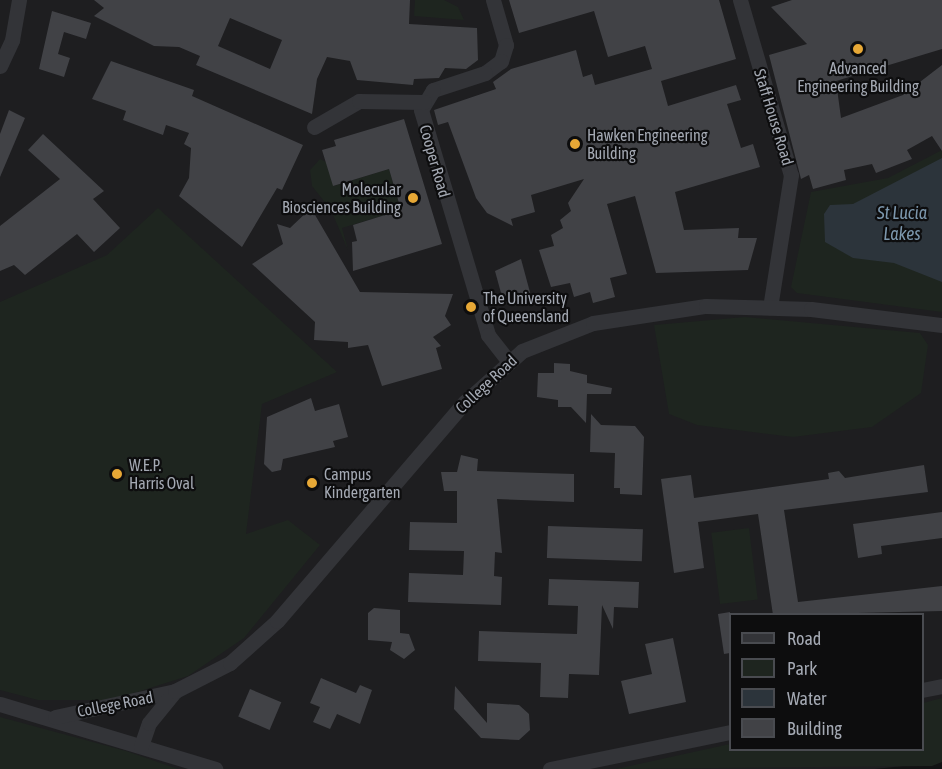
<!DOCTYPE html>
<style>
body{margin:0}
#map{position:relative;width:942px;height:769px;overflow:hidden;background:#121213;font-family:"Asap Condensed",sans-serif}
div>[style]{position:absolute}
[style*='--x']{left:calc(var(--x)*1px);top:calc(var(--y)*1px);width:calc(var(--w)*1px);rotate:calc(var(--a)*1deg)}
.built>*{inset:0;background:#1e1e20}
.green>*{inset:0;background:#1e251f;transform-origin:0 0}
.water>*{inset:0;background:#2c343b}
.building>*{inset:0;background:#414246;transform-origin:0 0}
.minor>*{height:15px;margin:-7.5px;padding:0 7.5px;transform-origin:7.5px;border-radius:7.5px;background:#333438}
.dots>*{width:16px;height:16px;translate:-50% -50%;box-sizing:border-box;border:3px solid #0d0d0e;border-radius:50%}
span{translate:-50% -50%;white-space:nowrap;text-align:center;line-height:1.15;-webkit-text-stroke:4.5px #0d0d0e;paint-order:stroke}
.poi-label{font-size:16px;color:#a4a9b3}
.left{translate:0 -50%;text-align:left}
.right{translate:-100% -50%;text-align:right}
.street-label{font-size:16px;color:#a4a9b3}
.water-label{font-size:18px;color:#7c97ad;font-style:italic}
.legend{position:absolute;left:729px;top:613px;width:195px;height:138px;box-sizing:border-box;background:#0d0d0e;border:2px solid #494b50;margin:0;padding:8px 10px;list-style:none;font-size:18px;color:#a4a9b3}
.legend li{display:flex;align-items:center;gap:12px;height:30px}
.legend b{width:30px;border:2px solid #494b50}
</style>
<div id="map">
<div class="built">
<i style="clip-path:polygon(evenodd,0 0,942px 0,942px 762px,875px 769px,0 769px,0 0,730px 614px,922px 614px,922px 750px,730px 750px,730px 614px)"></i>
</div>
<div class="green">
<i style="clip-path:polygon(415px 0,444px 0,458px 7px,464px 20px,414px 16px)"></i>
<i style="clip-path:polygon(942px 150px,942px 312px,797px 293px,791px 287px,811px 192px,888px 178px)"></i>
<i style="clip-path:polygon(320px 159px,326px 162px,334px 186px,389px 169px,401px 210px,342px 228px,348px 250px,331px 210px,312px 186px,310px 170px)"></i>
<i style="clip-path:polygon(158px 208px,337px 372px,262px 404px,246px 534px,288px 520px,320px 545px,244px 638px,188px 676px,112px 700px,38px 700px,0 690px,0 302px,107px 255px)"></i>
<i style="clip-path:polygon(745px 317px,920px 333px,928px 345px,921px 393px,872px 427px,793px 437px,697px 425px,669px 414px,654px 325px)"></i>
<i style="left:749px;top:528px;width:72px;height:38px;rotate:83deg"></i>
<i style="clip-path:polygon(942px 698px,942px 762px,932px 766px,616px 769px,730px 744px,730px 750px,922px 750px,923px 703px)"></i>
<i style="clip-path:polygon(0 717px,126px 751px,178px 769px,0 769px)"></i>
</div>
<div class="water">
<i style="clip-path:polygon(942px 158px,942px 282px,894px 263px,853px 258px,825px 242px,824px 214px,830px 205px,853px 204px)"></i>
</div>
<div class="building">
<i style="clip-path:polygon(evenodd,94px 0,410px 0,409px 24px,477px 28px,478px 60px,466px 69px,445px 68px,439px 78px,414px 79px,413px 85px,357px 80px,350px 61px,327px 57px,317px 79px,312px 114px,196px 65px,200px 56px,179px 47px,154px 46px,94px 16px,104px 8px,94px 0,230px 18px,282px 40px,270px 69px,218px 46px,230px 18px)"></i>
<i style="clip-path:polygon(509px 0,719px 0,736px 59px,661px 81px,668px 106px,736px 85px,741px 100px,727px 104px,741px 148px,753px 144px,760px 167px,675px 192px,684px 230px,739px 228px,738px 238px,757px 238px,748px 270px,656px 273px,635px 196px,607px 204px,627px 274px,610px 278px,615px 297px,593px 303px,590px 292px,574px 297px,570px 283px,551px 287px,539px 250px,554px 246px,551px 235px,563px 228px,560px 220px,571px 211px,568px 203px,584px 179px,531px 195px,535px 212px,511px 219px,513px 226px,487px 213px,476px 198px,448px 122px,438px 125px,434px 110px,496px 89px,493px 82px,511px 69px,576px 50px,583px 77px,592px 74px,595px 85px,652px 69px,645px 46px,608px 57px,594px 11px,519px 33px)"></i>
<i style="clip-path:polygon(792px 0,942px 0,942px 49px,836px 81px,841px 118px,903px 95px,942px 65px,942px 151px,932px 136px,907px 150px,912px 159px,876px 173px,872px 164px,844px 170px,846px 180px,813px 189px,809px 175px,801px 179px,769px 55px,807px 44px,771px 7px)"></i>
<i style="clip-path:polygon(52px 11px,91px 23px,86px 39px,64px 32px,58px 54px,70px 58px,64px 77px,39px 69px)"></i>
<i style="clip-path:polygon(111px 61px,194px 90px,192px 96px,303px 145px,282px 190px,277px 188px,242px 247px,179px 196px,189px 178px,191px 148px,184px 144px,189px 133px,166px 125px,163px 135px,123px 120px,126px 111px,92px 99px)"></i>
<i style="clip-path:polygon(9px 110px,25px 118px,0 177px,0 134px)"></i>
<i style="clip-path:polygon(404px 119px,442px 244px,353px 271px,352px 242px,357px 241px,353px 225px,401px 210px,389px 169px,333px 186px,322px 150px,336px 146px,334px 140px)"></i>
<i style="clip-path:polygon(43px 134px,104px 191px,93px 199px,120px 228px,94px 252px,77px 234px,25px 275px,14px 265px,0 271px,0 226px,60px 179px,28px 150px)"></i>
<i style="clip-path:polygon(311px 208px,360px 292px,453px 294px,445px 316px,451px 325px,433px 337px,441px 346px,436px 348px,442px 369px,382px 386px,368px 345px,348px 348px,348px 342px,314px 340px,315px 322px,252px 264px,283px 244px,277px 224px,290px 228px)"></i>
<i style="clip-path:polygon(521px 259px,531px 296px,504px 304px,495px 271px)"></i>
<i style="clip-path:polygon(554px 363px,570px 364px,570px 371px,587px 375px,587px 383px,612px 388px,611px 394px,587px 394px,586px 423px,571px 407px,558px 407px,558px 400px,537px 397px,538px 373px,554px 373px)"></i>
<i style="clip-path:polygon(311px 398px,315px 411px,339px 404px,348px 437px,333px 441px,335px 447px,283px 459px,281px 470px,272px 472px,264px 464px,267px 417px)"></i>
<i style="clip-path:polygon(591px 414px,601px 425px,635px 426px,644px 437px,642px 495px,620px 494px,620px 488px,614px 488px,615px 453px,590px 452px)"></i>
<i style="clip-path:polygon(461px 455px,478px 459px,477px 471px,574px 474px,574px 502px,497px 499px,502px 553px,495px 552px,494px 576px,502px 577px,501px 605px,408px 602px,409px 573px,463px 575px,464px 551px,409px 550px,410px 522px,457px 523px,457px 491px,444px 491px,441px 472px,457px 472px)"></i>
<i style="clip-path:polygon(924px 465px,928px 492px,784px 510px,798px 602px,942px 586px,942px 611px,773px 615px,758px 514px,698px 522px,704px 568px,674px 573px,661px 479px,691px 475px,694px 498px,829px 479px,828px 473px,839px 471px,845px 478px)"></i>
<i style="clip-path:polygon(942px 512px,942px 538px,881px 546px,882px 554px,858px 558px,853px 524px)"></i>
<i style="left:548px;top:526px;width:95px;height:32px;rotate:2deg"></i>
<i style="clip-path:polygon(549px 579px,639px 582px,638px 608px,614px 607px,613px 629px,602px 605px,599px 675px,569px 674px,568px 698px,540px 697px,541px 663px,478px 661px,479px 631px,577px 634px,578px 606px,548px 605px)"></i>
<i style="clip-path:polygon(374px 608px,400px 610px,400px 633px,409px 634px,415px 650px,404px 659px,390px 650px,392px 642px,368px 640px,368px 613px)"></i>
<i style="clip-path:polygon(730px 612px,730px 653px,724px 654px,718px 614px)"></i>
<i style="clip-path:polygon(673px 638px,686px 702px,629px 714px,621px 681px,652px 674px,645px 644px)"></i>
<i style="clip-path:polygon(321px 678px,356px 693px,360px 685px,372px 690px,360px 724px,337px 714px,330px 729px,313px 722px,320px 707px,310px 703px)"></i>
<i style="clip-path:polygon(455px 686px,487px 723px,487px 703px,519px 705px,529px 714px,530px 730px,519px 740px,481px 738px,454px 709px)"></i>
<i style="left:250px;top:689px;width:34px;height:30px;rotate:23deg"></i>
</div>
<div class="minor">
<i style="--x:493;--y:0;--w:47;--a:73.9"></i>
<i style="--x:506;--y:45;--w:17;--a:107"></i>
<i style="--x:501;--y:61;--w:20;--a:143"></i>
<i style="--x:485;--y:73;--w:55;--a:161.9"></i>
<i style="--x:433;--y:90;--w:23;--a:121"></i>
<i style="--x:421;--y:110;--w:235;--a:73.4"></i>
<i style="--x:488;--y:335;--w:33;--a:52"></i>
<i style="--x:740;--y:0;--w:182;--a:73.8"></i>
<i style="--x:791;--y:175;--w:134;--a:99"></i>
<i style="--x:0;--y:66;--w:29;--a:-65"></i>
<i style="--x:12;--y:40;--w:41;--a:-80.1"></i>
<i style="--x:314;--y:127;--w:52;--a:-30"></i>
<i style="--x:359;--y:101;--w:65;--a:0.9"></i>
<i style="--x:922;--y:690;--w:20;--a:-11"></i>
<i style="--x:0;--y:704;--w:225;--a:16.8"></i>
<i style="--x:55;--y:717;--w:123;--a:-12.2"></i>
<i style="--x:141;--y:746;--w:24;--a:-71"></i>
<i style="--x:149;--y:723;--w:41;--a:-50.9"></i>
<i style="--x:175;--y:691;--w:62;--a:-27"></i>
<i style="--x:230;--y:663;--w:63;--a:-41.8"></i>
<i style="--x:277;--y:621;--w:289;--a:-49.4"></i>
<i style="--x:465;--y:402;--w:76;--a:-41.8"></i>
<i style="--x:522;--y:351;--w:76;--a:-21.5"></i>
<i style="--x:593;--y:323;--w:114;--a:-8.6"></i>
<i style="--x:706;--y:306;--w:105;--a:1.6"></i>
<i style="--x:811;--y:309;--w:132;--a:7"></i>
<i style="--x:550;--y:769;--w:184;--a:-11.6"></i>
</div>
<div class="dots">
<i style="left:858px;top:49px;background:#e7a836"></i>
<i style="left:575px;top:144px;background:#e7a836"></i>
<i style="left:413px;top:198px;background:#e7a836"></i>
<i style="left:471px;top:307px;background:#e7a836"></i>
<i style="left:117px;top:474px;background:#e7a836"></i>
<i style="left:312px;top:483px;background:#e7a836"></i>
</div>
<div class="poi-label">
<span style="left:858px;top:77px">Advanced<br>Engineering Building</span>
<span class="left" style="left:587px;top:144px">Hawken Engineering<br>Building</span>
<span class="right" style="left:401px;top:198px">Molecular<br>Biosciences Building</span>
<span class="left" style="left:483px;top:307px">The University<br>of Queensland</span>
<span class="left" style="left:129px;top:474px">W.E.P.<br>Harris Oval</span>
<span class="left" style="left:324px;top:483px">Campus<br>Kindergarten</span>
</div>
<div class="street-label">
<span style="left:774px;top:117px;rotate:73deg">Staff House Road</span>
<span style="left:435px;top:161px;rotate:74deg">Cooper Road</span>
<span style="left:486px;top:384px;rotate:-43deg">College Road</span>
<span style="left:115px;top:704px;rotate:-11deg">College Road</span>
</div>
<div class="water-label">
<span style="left:902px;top:224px">St Lucia<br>Lakes</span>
</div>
<ul class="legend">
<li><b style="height:8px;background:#333438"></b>Road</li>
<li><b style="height:16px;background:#1e251f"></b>Park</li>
<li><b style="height:16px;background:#2c343b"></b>Water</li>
<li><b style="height:16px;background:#414246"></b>Building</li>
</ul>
</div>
